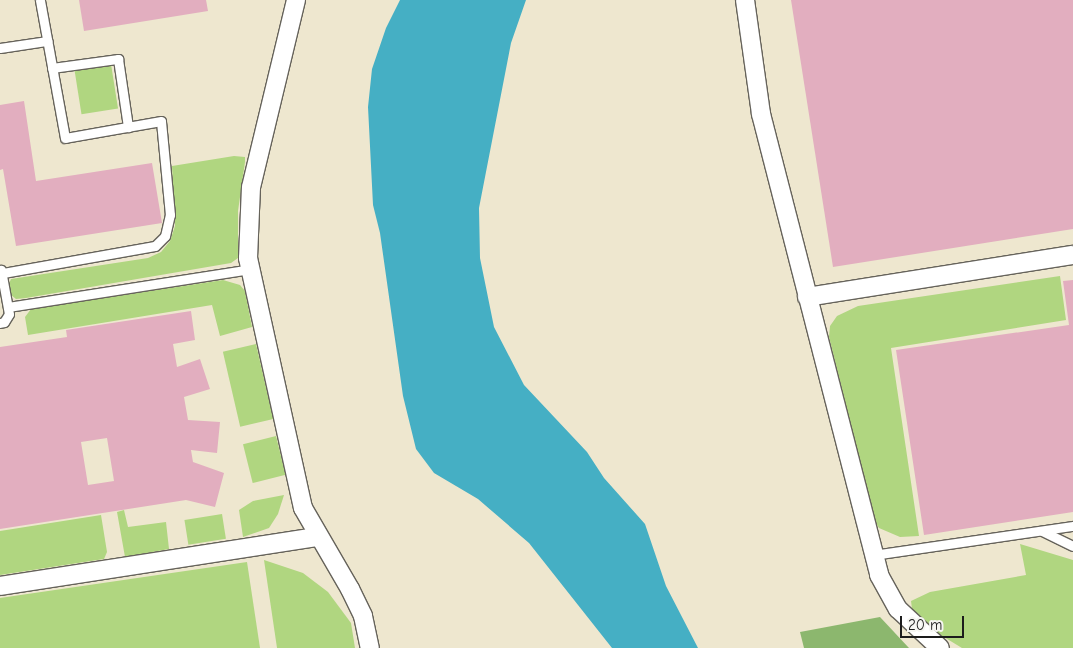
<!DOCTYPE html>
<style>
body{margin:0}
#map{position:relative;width:1073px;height:648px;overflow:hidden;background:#eee7cf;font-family:"Comic Neue",sans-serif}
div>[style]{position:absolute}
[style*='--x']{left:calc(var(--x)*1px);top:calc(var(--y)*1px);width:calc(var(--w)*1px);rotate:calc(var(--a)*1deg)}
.green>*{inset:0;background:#b0d680;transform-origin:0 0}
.forest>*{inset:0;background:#8cb76e}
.water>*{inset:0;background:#45afc4}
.building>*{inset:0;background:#e2aebf}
.roads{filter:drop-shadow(1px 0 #66635b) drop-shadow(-1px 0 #66635b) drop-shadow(0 1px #66635b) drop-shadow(0 -1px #66635b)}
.service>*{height:9px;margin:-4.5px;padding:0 4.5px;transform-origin:4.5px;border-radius:4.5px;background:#fff}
.minor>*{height:18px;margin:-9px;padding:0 9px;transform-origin:9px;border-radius:9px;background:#fff}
span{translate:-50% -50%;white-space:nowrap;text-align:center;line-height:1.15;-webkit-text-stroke:4px #f6f6f2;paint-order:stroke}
.scale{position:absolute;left:900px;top:616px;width:64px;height:22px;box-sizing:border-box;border:2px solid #1c1c1c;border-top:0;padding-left:6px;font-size:15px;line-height:18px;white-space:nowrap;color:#1c1c1c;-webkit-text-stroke:4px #f6f6f2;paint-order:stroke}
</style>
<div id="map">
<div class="green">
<i style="left:111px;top:64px;width:45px;height:37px;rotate:81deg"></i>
<i style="clip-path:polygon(234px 156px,245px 157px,245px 162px,238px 211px,238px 258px,231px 263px,26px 298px,16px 299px,11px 295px,8px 286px,11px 279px,148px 258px,161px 252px,170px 241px,175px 226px,172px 166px)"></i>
<i style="clip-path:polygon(1060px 276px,1066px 320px,891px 348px,919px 536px,900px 537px,879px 528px,875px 522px,829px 337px,830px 326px,837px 316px,858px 306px)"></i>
<i style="clip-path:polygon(223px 280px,240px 285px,245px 291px,252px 327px,220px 336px,212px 305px,28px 335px,25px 317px,31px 309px)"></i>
<i style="left:256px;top:344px;width:77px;height:34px;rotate:77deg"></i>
<i style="left:276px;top:436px;width:40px;height:34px;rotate:76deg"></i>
<i style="clip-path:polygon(284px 495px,278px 514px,269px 528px,243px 537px,239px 510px,253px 501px)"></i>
<i style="clip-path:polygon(124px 510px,128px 527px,166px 522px,169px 549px,125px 557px,117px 512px)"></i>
<i style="left:222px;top:514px;width:25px;height:38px;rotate:81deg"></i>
<i style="clip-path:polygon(101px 515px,107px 552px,104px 559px,0 575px,0 531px)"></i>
<i style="clip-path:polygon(1020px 544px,1073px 560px,1073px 648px,962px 648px,929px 628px,912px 609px,911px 601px,930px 592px,1026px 575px)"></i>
<i style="clip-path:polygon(264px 560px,303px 573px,328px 592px,351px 623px,355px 648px,277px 648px)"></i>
<i style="clip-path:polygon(247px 562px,260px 648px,0 648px,0 598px)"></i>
</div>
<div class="forest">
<i style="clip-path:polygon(880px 617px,909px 648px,804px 648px,800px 632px)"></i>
</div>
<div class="water">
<i style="clip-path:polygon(400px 0,526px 0,511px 43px,479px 208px,480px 258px,494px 327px,524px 385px,587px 452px,604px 478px,645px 524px,666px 586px,698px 648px,612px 648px,529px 543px,478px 499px,434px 473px,416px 449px,403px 396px,380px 233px,373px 205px,368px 107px,372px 69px,386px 28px)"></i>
</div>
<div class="building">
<i style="clip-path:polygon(79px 0,206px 0,208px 11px,84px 31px)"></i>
<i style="clip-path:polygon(791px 0,1073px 0,1073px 229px,833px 267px)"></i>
<i style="clip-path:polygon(24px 101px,36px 181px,152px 163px,162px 223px,16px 246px,3px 169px,0 170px,0 105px)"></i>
<i style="clip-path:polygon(1073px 280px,1073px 512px,924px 535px,896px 350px,1069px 325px,1063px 281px)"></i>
<i style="clip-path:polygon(evenodd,191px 311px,195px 340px,173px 344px,177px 367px,200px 359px,210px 389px,184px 397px,188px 420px,220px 422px,217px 453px,191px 450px,193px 462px,224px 473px,215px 507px,186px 500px,0 529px,0 347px,67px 337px,66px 330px,191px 311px,107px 438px,114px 481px,88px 485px,81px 442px,107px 438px)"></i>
</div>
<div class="roads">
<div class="service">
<i style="--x:0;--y:48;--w:48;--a:-8.5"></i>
<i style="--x:52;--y:68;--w:67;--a:-7.8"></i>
<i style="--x:118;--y:59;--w:69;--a:81.6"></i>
<i style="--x:3;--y:273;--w:154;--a:-10.1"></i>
<i style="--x:155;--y:246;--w:14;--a:-45"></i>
<i style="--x:165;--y:236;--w:22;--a:-77"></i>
<i style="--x:170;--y:215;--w:94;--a:-95.5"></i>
<i style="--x:161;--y:121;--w:97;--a:170"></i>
<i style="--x:65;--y:138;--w:140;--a:-100.3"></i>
<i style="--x:8;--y:307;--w:245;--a:-8.9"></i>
<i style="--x:0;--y:323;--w:4;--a:-14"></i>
<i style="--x:4;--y:322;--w:9;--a:-58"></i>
<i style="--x:9;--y:314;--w:45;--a:-100.3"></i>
<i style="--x:1042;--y:531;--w:34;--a:26"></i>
<i style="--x:873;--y:555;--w:202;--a:-8.3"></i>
</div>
<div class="minor">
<i style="--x:296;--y:0;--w:192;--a:103.5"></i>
<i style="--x:251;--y:187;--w:71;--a:92.4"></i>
<i style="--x:248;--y:258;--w:256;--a:77.6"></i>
<i style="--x:303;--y:508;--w:94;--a:59.9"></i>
<i style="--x:350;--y:589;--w:30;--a:64"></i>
<i style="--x:363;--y:616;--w:33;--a:78"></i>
<i style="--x:745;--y:0;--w:115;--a:82"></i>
<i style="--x:761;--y:114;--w:476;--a:75.6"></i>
<i style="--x:879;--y:575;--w:39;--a:61"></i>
<i style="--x:898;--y:609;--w:57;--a:42.9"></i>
<i style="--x:807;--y:297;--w:269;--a:-9"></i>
<i style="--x:0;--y:586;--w:321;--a:-8.8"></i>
</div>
</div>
<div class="scale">20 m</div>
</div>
